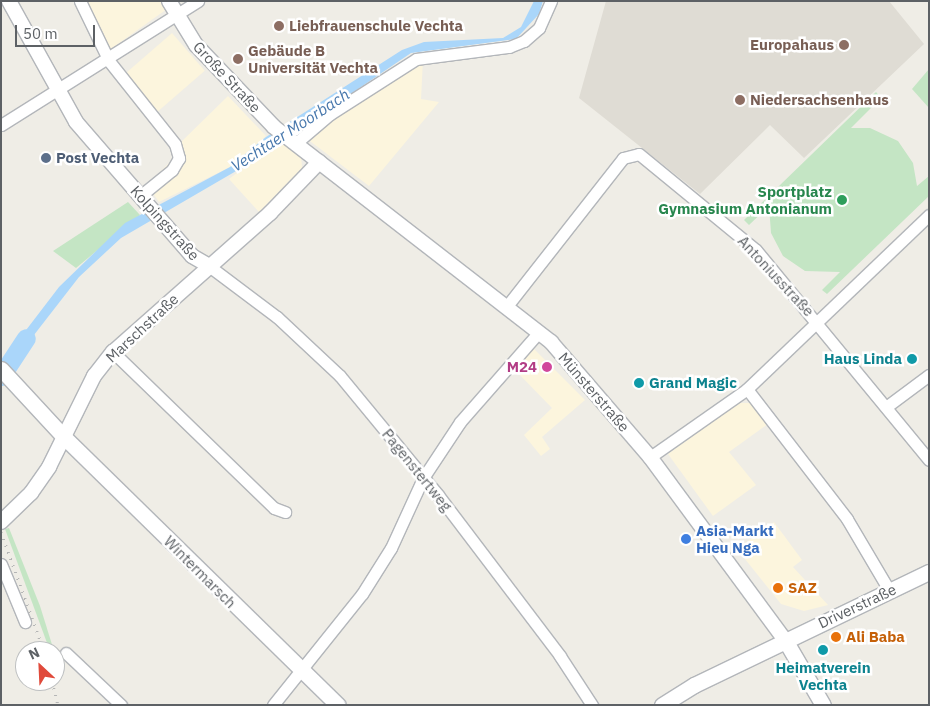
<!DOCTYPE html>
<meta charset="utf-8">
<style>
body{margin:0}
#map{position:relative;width:930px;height:706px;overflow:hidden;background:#efede6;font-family:"IBM Plex Sans",sans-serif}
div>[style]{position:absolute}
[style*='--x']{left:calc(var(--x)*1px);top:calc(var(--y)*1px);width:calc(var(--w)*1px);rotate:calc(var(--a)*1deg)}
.commercial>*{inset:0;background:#fcf5dd;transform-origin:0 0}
.education>*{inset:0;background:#dfdcd4}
.green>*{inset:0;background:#c4e5c4}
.water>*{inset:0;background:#aad6fa}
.river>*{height:19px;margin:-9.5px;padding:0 9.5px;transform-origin:9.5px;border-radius:9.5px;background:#aad6fa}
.roads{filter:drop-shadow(1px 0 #b3b6ba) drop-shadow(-1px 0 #b3b6ba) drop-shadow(0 1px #b3b6ba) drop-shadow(0 -1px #b3b6ba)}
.minor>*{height:11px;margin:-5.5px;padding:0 5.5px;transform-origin:5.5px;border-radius:5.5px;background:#fff}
.tertiary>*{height:14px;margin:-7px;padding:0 7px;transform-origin:7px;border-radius:7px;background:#fff}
.secondary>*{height:15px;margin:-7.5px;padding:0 7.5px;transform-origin:7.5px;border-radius:7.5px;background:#fff}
.rail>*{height:3px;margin-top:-1.5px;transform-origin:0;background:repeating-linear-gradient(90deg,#b4b5b5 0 1px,transparent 0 7px)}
.dots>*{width:14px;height:14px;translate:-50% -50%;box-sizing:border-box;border:2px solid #fff;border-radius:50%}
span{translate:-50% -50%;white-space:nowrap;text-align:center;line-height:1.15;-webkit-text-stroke:5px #fff;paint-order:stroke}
.education-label{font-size:15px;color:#785e54;font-weight:700}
.left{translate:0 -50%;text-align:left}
.right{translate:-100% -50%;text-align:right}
.street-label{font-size:15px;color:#5d6165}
.service-label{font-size:15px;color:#4e5e75;font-weight:700}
.leisure-label{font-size:15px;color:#27864d;font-weight:700}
.culture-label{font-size:15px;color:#0d838f;font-weight:700}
.hotel-label{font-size:15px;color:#b23c85;font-weight:700}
.shop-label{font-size:15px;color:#366cbe;font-weight:700}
.food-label{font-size:15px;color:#c56008;font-weight:700}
.water-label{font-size:16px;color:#4777ac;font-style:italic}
.frame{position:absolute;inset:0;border:2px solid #5d6165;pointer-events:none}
.north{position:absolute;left:15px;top:641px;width:50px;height:50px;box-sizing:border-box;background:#fff;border:1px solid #bec0c1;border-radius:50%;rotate:335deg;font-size:14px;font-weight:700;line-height:20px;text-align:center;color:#5d6165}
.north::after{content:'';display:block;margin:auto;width:18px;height:22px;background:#e04a3b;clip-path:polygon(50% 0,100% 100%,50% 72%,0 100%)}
.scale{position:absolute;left:15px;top:25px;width:80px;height:22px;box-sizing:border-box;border:2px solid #5d6165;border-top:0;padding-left:6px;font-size:15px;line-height:18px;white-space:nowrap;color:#5d6165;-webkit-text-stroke:4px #fff;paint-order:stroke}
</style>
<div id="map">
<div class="commercial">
<i style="clip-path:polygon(84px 1px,163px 1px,167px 9px,108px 51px)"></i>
<i style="left:172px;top:33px;width:50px;height:63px;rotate:49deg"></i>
<i style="clip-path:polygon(423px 60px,421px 99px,439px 102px,369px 186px,306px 138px,330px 117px)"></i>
<i style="clip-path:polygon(228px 96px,266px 136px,230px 167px,159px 202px,147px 185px,170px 162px,180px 143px)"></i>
<i style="clip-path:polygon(280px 140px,301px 155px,302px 168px,259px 212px,229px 179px)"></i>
<i style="clip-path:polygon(534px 349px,585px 400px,542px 437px,550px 449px,541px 456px,524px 435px,552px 408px,515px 370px)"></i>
<i style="clip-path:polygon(739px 403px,750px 403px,768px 424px,729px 452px,756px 485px,713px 516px,668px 454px)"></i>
<i style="clip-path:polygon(774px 522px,802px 560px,793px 567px,828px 605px,804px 611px,781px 604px,737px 549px)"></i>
</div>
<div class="education">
<i style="clip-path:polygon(606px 1px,889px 1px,924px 44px,804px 158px,770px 125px,700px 194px,579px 98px)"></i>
</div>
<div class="green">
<i style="clip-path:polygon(929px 69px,929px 108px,912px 89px)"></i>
<i style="clip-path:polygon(876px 92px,881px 98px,851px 128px,870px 128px,898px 141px,913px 163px,917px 186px,929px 176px,929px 196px,827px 294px,822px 290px,840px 272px,805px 271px,783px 256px,771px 233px,769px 206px,749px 225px,744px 220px)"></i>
<i style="clip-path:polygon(128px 202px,140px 215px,76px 268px,53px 251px)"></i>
<i style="clip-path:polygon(9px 528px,40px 606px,54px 651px,50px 651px,5px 529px)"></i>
</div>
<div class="water">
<i style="clip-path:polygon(534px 1px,543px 1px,539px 14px,516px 39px,411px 53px,243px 167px,121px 238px,79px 277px,13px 362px,7px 355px,59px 287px,125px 223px,230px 167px,266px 137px,402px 50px,424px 42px,503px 38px,521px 27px)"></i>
</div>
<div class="river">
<i style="--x:1;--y:376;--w:45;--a:-56.7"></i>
</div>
<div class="roads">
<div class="minor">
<i style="--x:80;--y:1;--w:67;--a:64.2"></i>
<i style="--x:109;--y:61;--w:106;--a:51.5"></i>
<i style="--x:175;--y:144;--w:15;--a:74"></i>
<i style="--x:179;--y:158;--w:14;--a:120"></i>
<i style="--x:172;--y:170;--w:41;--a:140.9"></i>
<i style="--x:1;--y:125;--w:233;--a:-32.2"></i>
<i style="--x:296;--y:143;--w:45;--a:-40.5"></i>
<i style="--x:330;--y:114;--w:102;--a:-32.6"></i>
<i style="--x:416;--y:59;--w:94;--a:-7.4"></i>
<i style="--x:509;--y:47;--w:16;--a:-22"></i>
<i style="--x:524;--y:41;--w:20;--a:-41"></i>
<i style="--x:539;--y:28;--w:30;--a:-66"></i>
<i style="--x:209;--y:266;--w:85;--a:36.9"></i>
<i style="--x:277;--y:317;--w:86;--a:43.1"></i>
<i style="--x:340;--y:376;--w:154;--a:50.5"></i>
<i style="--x:438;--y:495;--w:202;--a:52.8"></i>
<i style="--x:560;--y:656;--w:59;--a:56.9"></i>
<i style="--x:507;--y:306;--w:188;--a:-51.9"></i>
<i style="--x:623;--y:158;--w:16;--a:-14"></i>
<i style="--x:639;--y:154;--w:151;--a:39.4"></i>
<i style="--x:756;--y:250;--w:272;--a:50.5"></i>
<i style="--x:113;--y:352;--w:224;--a:44.1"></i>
<i style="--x:274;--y:508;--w:12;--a:20"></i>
<i style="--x:747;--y:389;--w:164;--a:52.4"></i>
<i style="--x:847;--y:519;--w:82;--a:59.4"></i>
<i style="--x:886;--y:407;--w:54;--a:-36.7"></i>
<i style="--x:650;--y:457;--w:118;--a:-35"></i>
<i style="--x:747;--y:389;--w:252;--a:-43.7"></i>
<i style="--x:1;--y:564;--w:63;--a:67.5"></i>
<i style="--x:66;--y:653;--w:76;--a:43.4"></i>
<i style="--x:273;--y:705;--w:142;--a:-51.3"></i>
<i style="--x:362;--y:594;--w:54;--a:-57.8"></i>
<i style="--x:391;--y:548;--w:77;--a:-65.4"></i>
<i style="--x:423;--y:478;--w:67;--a:-56.5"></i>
<i style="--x:460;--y:422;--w:120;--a:-48.7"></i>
</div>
<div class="tertiary">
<i style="--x:9;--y:1;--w:138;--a:61"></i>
<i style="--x:76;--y:122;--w:177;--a:49.1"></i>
<i style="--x:192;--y:256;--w:20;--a:30"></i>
<i style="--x:169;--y:1;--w:52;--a:58.5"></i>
<i style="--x:196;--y:45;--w:113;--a:46.4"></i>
<i style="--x:274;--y:127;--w:351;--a:37.8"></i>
<i style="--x:551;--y:342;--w:152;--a:49.3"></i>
<i style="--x:650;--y:457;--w:227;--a:53.6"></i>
<i style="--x:1;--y:522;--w:42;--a:-44"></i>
<i style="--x:31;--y:493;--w:32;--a:-55"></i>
<i style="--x:49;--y:467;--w:102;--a:-63.7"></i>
<i style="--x:94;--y:376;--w:31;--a:-52"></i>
<i style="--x:113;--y:352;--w:210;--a:-41.5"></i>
<i style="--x:270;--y:213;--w:71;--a:-46.1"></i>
</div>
<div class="secondary">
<i style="--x:1;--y:369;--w:93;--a:47.2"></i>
<i style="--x:64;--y:437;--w:383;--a:44.4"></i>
<i style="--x:785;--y:640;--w:75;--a:59.7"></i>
<i style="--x:662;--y:705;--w:38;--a:-32"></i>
<i style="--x:694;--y:685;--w:261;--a:-25.7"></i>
</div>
</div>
<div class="rail">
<i style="--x:1;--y:532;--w:127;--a:70.1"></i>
<i style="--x:52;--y:681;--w:25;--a:76"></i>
</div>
<div class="dots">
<i style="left:279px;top:26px;background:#8d6e63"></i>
<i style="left:844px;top:45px;background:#8d6e63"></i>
<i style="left:238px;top:59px;background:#8d6e63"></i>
<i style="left:740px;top:100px;background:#8d6e63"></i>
<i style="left:46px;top:158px;background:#5c6f8a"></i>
<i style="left:842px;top:200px;background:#2e9e5b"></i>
<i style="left:912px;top:359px;background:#0f9aa8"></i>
<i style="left:547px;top:367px;background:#d1479c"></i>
<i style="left:639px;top:383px;background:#0f9aa8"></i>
<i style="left:686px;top:539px;background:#3f7fe0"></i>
<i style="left:778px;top:588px;background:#e8710a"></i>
<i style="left:836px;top:637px;background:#e8710a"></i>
<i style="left:823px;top:650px;background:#0f9aa8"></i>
</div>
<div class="education-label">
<span class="left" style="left:289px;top:26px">Liebfrauenschule Vechta</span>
<span class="right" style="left:834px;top:45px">Europahaus</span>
<span class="left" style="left:248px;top:59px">Gebäude B<br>Universität Vechta</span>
<span class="left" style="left:750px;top:100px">Niedersachsenhaus</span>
</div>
<div class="street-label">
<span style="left:227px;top:77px;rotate:47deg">Große Straße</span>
<span style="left:165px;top:223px;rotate:48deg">Kolpingstraße</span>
<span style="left:776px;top:276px;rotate:47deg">Antoniusstraße</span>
<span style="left:142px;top:328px;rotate:-43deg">Marschstraße</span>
<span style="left:594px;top:392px;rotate:49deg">Münsterstraße</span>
<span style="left:417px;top:470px;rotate:51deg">Pagenstertweg</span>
<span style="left:200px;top:572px;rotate:45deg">Wintermarsch</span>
<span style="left:857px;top:606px;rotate:-25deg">Driverstraße</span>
</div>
<div class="service-label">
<span class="left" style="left:56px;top:158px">Post Vechta</span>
</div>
<div class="leisure-label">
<span class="right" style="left:832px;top:200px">Sportplatz<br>Gymnasium Antonianum</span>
</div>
<div class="culture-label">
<span class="right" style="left:902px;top:359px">Haus Linda</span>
<span class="left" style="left:649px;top:383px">Grand Magic</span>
<span style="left:823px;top:676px">Heimatverein<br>Vechta</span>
</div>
<div class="hotel-label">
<span class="right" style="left:537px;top:367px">M24</span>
</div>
<div class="shop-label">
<span class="left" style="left:696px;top:539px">Asia-Markt<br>Hieu Nga</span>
</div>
<div class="food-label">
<span class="left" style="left:788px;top:588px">SAZ</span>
<span class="left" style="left:846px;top:637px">Ali Baba</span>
</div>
<div class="water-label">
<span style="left:290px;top:130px;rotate:-33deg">Vechtaer Moorbach</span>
</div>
<div class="frame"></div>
<div class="north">N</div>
<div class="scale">50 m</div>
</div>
